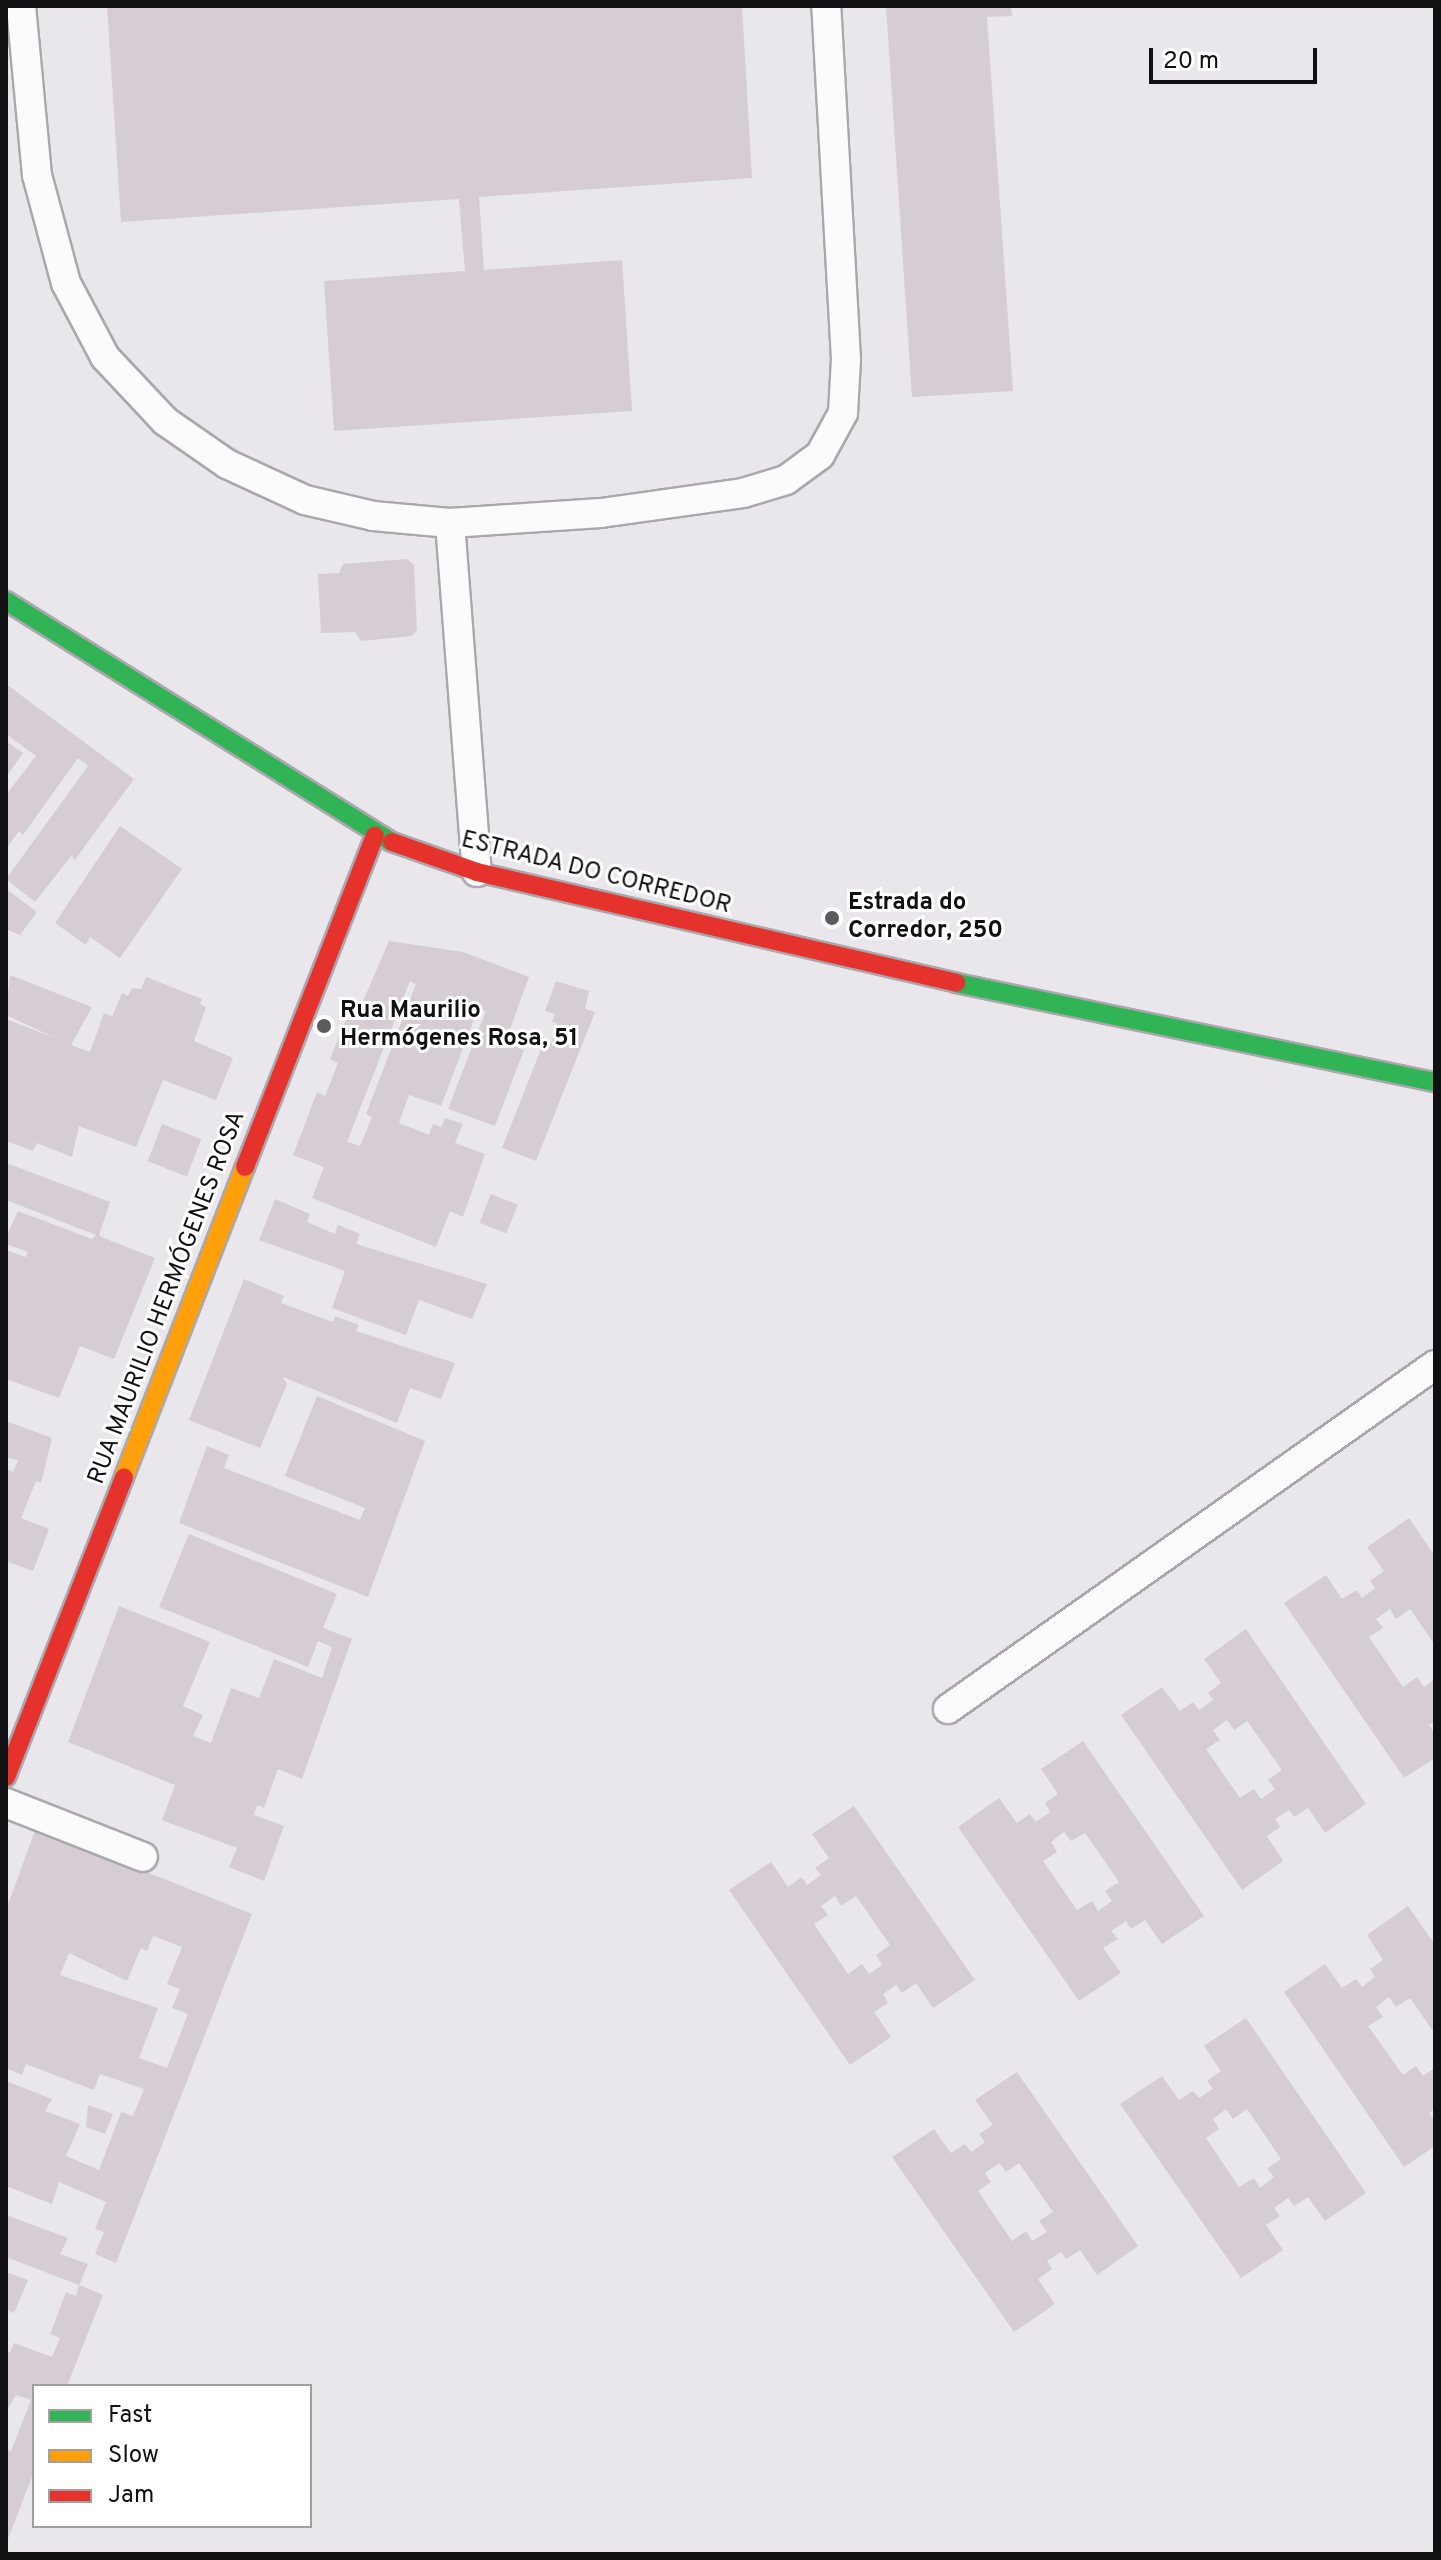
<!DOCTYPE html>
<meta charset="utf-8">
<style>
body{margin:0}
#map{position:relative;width:1441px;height:2560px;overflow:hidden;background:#e9e7ec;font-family:Overpass,sans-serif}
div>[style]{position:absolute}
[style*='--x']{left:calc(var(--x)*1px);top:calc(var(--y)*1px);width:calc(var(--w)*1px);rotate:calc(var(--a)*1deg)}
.building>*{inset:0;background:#d6cdd4;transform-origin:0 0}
.roads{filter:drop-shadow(2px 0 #aaa8ac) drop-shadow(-2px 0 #aaa8ac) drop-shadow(0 2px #aaa8ac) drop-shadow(0 -2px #aaa8ac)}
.lane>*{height:28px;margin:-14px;padding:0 14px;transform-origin:14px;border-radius:14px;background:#fcfbfc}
.fast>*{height:18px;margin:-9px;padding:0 9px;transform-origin:9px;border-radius:9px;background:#30b455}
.slow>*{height:18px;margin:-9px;padding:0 9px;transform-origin:9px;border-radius:9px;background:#ff9f0a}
.jam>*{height:18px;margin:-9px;padding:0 9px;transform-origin:9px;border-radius:9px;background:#e5322d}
.dots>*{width:22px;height:22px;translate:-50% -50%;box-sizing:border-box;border:4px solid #fff;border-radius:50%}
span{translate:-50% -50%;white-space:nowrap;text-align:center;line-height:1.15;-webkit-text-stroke:6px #fff;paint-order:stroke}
.street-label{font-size:24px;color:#111013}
.poi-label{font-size:24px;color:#111013;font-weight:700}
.left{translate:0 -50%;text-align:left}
.frame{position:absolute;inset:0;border:8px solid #111013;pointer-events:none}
.legend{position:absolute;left:32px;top:2384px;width:280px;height:144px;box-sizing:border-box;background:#fff;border:2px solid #a09fa1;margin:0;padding:10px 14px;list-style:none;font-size:24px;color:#111013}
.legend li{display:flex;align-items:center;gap:16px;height:40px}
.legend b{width:40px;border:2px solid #a09fa1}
.scale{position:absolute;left:1149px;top:48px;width:168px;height:36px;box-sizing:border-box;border:4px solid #111013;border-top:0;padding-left:10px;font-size:24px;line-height:28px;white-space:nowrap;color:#111013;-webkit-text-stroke:6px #fff;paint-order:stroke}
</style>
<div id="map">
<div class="building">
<i style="clip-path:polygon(107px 6px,742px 6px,752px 178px,479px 197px,484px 270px,622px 260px,632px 411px,334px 431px,324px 281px,465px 271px,459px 199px,121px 222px)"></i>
<i style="clip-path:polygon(886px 6px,1011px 6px,1012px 16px,987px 17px,1013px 391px,912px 397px)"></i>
<i style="clip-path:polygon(407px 559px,414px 565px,417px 630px,412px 636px,361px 641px,355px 632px,321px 633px,318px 574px,339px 573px,343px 564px)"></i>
<i style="clip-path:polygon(6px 684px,134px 779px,74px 861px,72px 855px,35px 902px,6px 879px,88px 766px,78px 758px,23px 835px,19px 831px,6px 849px,6px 795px,36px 756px,6px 734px)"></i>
<i style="clip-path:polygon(6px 741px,23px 753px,6px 777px)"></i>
<i style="clip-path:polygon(120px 826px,182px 869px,120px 958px,90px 937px,86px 945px,55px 923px)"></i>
<i style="clip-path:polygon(6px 889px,37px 912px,20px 935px,6px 929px)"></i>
<i style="clip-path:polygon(evenodd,389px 941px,463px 952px,529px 977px,505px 1043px,524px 1050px,495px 1126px,448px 1109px,486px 1011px,478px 1009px,441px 1106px,409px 1095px,399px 1123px,429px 1135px,433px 1124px,441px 1127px,445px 1118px,463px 1124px,455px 1143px,485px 1154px,463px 1217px,450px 1211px,436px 1247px,312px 1198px,324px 1167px,293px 1155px,317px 1092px,325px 1096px,338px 1063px,330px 1059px,352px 1004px,360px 1008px,389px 941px,410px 981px,416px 984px,366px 1114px,372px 1117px,360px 1146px,347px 1142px,410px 981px)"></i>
<i style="clip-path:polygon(10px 975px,92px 1007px,71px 1045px,90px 1052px,104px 1013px,112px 1017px,122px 993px,128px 996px,132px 988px,141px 989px,146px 977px,202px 999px,200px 1004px,206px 1007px,194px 1041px,233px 1058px,216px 1100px,163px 1080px,136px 1147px,79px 1126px,72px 1157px,37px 1143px,33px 1151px,6px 1141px,6px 1019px,55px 1038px,6px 1015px)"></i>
<i style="clip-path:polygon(556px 981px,589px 991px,585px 1009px,595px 1012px,536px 1161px,502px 1148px,543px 1044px,550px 1046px,557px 1023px,552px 1022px,555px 1014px,545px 1011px)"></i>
<i style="left:162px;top:1124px;width:42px;height:40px;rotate:21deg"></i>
<i style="clip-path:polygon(6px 1163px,110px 1202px,99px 1236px,155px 1258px,114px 1359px,80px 1346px,59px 1398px,6px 1379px,6px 1250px,26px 1257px,28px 1252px,6px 1244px,6px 1237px,18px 1211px,92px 1239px,96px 1235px,6px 1200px)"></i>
<i style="left:491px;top:1194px;width:29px;height:31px;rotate:22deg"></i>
<i style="clip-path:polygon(275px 1199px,310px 1214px,307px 1222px,335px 1234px,338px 1225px,360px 1234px,356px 1244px,487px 1284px,472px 1319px,419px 1300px,406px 1335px,332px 1308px,345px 1271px,259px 1240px)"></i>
<i style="clip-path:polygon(244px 1279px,284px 1296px,281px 1303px,333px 1322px,335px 1316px,359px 1325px,356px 1331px,455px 1363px,441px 1399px,410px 1388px,397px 1423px,283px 1377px,287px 1384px,260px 1448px,189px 1420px)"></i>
<i style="clip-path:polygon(317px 1396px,425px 1441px,368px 1597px,179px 1523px,207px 1446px,229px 1455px,224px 1468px,360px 1520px,365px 1508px,285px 1476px)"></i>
<i style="clip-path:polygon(6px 1421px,52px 1438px,41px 1483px,36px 1481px,21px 1518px,49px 1529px,33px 1571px,6px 1561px,6px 1469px,13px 1472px,18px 1460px,6px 1457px)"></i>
<i style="clip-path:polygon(1409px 1518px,1435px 1556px,1435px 1645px,1410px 1609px,1396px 1619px,1390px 1609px,1376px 1619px,1383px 1628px,1369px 1637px,1403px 1687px,1417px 1677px,1424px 1687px,1435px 1679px,1435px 1721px,1429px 1725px,1435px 1734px,1435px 1758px,1404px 1778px,1284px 1603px,1326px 1575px,1342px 1599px,1357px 1590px,1362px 1598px,1375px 1588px,1370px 1581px,1384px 1571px,1367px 1547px)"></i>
<i style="clip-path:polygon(189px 1534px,337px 1594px,323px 1628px,352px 1639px,302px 1779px,278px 1769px,264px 1808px,257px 1805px,254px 1815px,284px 1826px,264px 1881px,229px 1867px,237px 1848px,162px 1820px,175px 1785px,68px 1742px,119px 1606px,210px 1642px,183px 1706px,203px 1715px,193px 1736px,211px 1743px,231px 1688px,259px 1698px,274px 1659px,322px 1678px,332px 1647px,318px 1641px,308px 1667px,159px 1607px)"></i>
<i style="clip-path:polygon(evenodd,1246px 1629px,1366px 1804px,1325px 1833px,1308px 1808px,1294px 1817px,1289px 1810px,1275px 1819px,1280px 1827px,1267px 1836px,1283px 1861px,1242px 1890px,1121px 1715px,1162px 1687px,1180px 1711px,1193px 1702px,1199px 1710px,1213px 1700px,1208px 1693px,1221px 1683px,1204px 1659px,1246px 1629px,1227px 1720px,1234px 1730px,1247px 1721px,1282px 1770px,1268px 1780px,1275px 1789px,1261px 1799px,1254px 1789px,1240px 1798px,1206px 1749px,1220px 1740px,1213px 1730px,1227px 1720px)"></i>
<i style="clip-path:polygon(evenodd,1083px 1741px,1204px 1916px,1162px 1944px,1145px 1920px,1131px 1929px,1126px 1921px,1111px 1931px,1118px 1939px,1103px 1948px,1121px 1973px,1079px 2001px,958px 1827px,999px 1798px,1017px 1823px,1030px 1814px,1036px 1822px,1050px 1812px,1045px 1803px,1058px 1794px,1041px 1769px,1083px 1741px,1064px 1832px,1071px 1841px,1085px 1833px,1119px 1882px,1105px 1891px,1112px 1901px,1098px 1911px,1092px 1901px,1077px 1910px,1043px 1861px,1057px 1852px,1051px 1842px,1064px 1832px)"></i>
<i style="clip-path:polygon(evenodd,854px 1806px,975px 1980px,933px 2008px,916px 1983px,902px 1993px,896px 1985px,883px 1994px,888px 2003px,874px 2012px,891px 2037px,850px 2065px,729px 1890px,771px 1862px,788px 1887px,802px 1877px,807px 1885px,821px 1875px,815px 1868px,829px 1858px,812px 1834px,854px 1806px,835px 1896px,841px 1906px,856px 1896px,890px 1945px,876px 1955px,882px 1965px,869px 1974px,862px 1964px,848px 1974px,814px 1924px,828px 1915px,821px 1906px,835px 1896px)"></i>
<i style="clip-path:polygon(evenodd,36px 1828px,252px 1914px,116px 2263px,95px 2254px,104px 2232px,95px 2229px,106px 2202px,59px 2182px,52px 2204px,6px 2186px,6px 2081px,52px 2099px,45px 2111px,80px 2124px,66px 2156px,99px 2170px,121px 2112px,133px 2116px,144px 2089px,100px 2074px,94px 2090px,26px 2064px,22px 2075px,6px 2068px,6px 1910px,36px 1828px,153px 1936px,182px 1947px,167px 1984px,180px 1989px,172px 2008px,188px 2014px,167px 2068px,139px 2058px,158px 2008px,60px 1975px,69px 1953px,127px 1981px,141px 1948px,147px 1951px,153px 1936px)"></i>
<i style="clip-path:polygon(1408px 1906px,1435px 1945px,1435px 2034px,1410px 1998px,1396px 2007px,1389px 1997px,1376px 2007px,1383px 2017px,1368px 2026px,1403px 2075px,1416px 2066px,1423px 2076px,1435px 2068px,1435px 2109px,1429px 2113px,1435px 2122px,1435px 2146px,1404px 2167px,1284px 1992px,1325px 1964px,1342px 1988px,1356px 1979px,1362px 1987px,1375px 1977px,1370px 1969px,1383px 1960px,1367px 1935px)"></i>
<i style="clip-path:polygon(evenodd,1246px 2018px,1366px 2193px,1325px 2221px,1308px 2197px,1294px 2206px,1288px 2198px,1274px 2208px,1280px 2216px,1266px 2225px,1283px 2250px,1241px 2278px,1120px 2104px,1162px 2076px,1179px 2100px,1193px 2091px,1199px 2098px,1213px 2089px,1207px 2081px,1221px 2071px,1204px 2046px,1246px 2018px,1226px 2109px,1233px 2119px,1247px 2109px,1281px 2159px,1267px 2168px,1274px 2177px,1260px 2188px,1254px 2178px,1239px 2187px,1206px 2138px,1219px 2129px,1213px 2119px,1226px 2109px)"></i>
<i style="clip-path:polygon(evenodd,1017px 2072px,1138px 2246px,1097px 2275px,1080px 2250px,1066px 2259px,1061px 2252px,1047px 2261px,1052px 2269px,1038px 2279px,1055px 2304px,1014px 2332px,892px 2157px,934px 2129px,951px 2153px,965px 2144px,971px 2152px,985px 2142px,979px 2134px,993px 2125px,975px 2100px,1017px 2072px,999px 2163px,1006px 2172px,1019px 2163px,1053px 2212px,1039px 2221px,1047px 2232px,1032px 2241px,1026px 2231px,1012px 2241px,978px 2191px,991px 2182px,985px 2173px,999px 2163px)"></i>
<i style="clip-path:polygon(88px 2105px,113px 2114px,105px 2134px,86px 2127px)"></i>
<i style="clip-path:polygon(6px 2215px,68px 2238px,60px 2254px,88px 2264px,79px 2285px,6px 2257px)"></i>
<i style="clip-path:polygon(6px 2272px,28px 2280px,14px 2313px,6px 2310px)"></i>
<i style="clip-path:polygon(79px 2285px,103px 2295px,67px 2386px,34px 2386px,34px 2472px,6px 2544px,6px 2449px,11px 2451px,31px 2400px,16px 2395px,6px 2412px,6px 2351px,10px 2353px,14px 2343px,52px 2357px,60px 2338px,50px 2334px,66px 2292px,76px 2296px)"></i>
</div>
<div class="roads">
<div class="lane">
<i style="--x:21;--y:6;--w:170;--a:84.6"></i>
<i style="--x:37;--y:175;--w:112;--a:75"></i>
<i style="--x:66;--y:283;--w:84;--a:62.2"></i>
<i style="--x:105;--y:357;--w:88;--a:46.8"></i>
<i style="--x:165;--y:421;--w:75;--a:34.7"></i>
<i style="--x:227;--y:464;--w:86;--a:24.8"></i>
<i style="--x:305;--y:500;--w:70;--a:13.2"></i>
<i style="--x:373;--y:516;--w:77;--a:5.2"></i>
<i style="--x:450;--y:523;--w:151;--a:-3.8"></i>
<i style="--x:601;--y:513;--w:143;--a:-8"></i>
<i style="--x:743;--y:493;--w:45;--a:-16.8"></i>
<i style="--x:786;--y:480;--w:42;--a:-36.3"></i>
<i style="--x:820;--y:455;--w:48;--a:-61.3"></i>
<i style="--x:843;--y:413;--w:54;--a:-86.8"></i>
<i style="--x:846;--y:359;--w:354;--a:-93.2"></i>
<i style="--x:450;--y:523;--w:350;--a:85.6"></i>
<i style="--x:948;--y:1709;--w:596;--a:-35.24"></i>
<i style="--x:6;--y:1803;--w:147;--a:21.5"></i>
</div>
<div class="fast">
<i style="--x:6;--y:601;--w:455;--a:32"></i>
<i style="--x:956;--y:983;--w:489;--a:11.7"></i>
</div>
<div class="slow">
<i style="--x:124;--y:1477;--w:333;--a:-68.7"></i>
</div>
<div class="jam">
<i style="--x:392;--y:842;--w:90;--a:19.4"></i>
<i style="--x:477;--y:872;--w:492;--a:13"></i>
<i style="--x:245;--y:1167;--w:356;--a:-68.6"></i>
<i style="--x:6;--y:1777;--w:322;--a:-68.5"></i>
</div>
</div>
<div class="dots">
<i style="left:832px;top:918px;background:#5d5b5f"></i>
<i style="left:324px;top:1026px;background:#5d5b5f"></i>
</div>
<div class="street-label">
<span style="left:596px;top:874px;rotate:14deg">ESTRADA DO CORREDOR</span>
<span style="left:168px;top:1298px;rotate:-69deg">RUA MAURILIO HERMÓGENES ROSA</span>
</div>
<div class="poi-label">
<span class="left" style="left:848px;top:918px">Estrada do<br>Corredor, 250</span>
<span class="left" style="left:340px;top:1026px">Rua Maurilio<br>Hermógenes Rosa, 51</span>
</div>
<div class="frame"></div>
<ul class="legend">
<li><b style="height:10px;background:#30b455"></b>Fast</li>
<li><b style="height:10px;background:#ff9f0a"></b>Slow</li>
<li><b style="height:10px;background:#e5322d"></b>Jam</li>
</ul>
<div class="scale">20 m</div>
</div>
